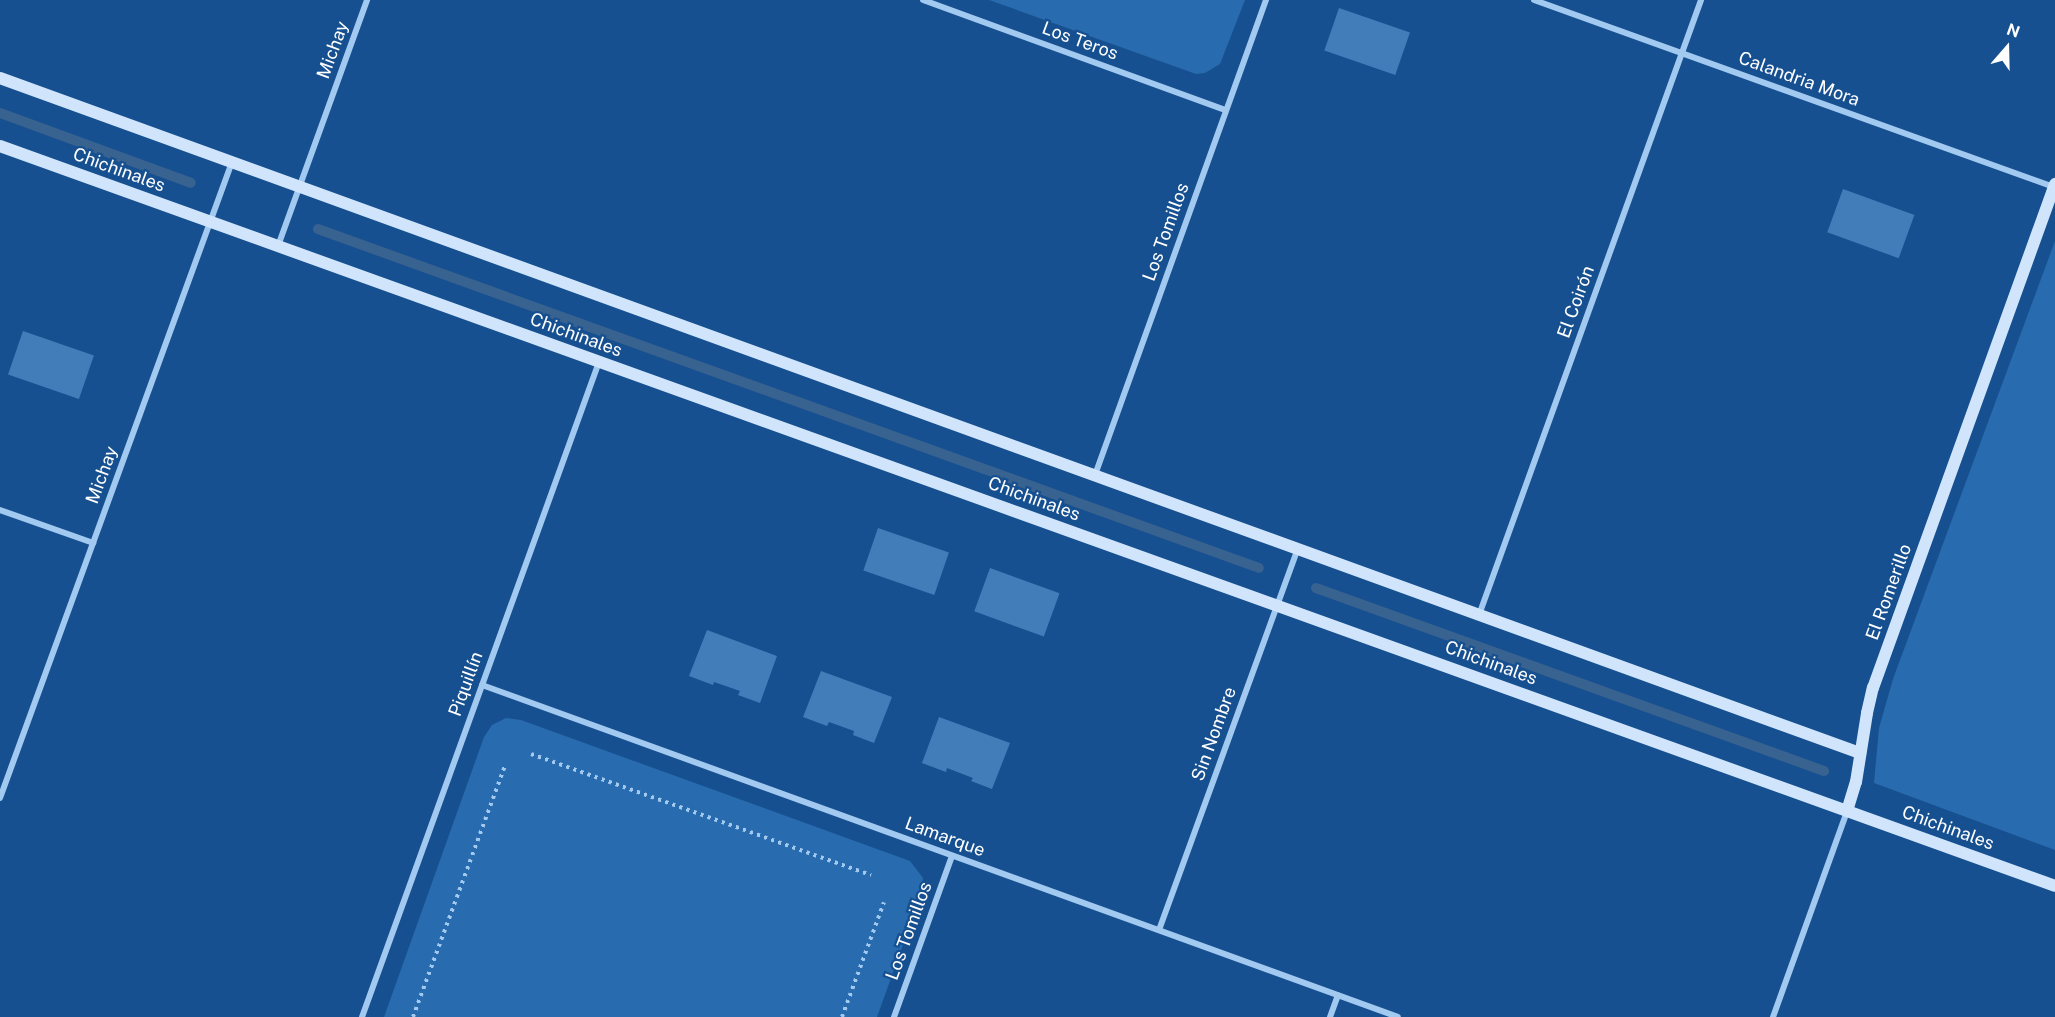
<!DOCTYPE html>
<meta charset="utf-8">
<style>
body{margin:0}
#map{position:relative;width:2055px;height:1017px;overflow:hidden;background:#165090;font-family:"Public Sans",sans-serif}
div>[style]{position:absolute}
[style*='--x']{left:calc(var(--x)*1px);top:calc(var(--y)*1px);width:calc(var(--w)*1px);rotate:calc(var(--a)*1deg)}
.green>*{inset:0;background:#286bae}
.stream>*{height:10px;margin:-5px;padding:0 5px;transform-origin:5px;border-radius:5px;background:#386290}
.building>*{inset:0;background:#437db9;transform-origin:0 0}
.path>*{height:4px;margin-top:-2px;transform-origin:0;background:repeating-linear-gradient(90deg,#a2c9f0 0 3px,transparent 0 7.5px)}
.street>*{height:6px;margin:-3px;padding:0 3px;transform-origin:3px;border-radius:3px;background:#a2c9f0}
.secondary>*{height:12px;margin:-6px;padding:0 6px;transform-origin:6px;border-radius:6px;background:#d0e5fb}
span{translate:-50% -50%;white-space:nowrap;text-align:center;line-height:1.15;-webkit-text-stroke:4.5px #165090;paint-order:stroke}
.street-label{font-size:18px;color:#fff}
.north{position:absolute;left:1977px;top:18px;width:60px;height:60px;-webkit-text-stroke:4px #165090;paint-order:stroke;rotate:20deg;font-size:16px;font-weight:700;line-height:24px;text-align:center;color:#fff}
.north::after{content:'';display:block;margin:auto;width:21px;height:27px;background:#fff;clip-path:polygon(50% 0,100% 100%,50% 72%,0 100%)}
</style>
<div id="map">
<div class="green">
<i style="clip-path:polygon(989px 0,1245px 0,1220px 64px,1205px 73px,1196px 74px)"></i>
<i style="clip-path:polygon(2055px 241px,2055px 850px,1874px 783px,1879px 728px,1893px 679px)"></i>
<i style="clip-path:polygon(506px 718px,521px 720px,910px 861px,923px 878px,921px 895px,877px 1017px,384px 1017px,484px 737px,492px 725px)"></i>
</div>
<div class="stream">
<i style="--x:0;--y:113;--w:203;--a:20.1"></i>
<i style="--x:318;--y:229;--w:1000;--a:19.81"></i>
<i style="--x:1316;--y:588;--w:540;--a:19.81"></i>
</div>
<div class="building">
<i style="left:1339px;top:8px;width:75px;height:45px;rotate:19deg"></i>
<i style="left:1843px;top:189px;width:76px;height:46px;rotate:20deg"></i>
<i style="left:23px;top:331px;width:75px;height:46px;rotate:19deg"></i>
<i style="left:878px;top:528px;width:75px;height:45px;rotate:19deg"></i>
<i style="left:990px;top:568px;width:74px;height:46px;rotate:20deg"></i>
<i style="clip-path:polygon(707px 630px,777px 656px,760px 703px,738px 695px,740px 691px,714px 682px,713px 685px,689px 676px)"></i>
<i style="clip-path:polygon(821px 671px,892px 697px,874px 743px,853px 735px,854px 731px,829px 722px,827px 726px,803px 717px)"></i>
<i style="clip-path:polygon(939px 717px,1010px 743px,992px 789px,971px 781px,973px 778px,947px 768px,946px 772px,922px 763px)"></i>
</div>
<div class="path">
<i style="--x:531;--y:754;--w:361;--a:19.6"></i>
<i style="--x:413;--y:1017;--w:268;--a:-69.9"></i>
<i style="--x:842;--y:1017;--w:122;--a:-69.9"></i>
</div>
<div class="street">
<i style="--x:923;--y:0;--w:322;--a:20"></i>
<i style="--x:1534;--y:0;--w:553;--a:19.78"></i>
<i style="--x:278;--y:246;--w:262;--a:-70.1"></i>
<i style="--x:1095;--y:475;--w:505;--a:-70.2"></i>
<i style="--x:0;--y:510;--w:99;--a:19.5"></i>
<i style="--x:1479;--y:615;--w:654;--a:-70.15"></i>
<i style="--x:482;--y:685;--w:974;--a:19.92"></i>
<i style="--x:0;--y:798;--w:677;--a:-69.96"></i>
<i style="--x:1159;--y:930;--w:406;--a:-70"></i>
<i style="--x:362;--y:1017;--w:697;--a:-70.11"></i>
<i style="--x:894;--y:1017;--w:171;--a:-70.2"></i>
<i style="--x:1330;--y:1017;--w:23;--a:-70"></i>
<i style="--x:1773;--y:1017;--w:218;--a:-70.2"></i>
</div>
<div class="secondary">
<i style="--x:0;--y:78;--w:1979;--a:19.95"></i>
<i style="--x:0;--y:146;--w:2184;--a:19.8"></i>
<i style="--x:1847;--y:811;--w:30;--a:-73"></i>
<i style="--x:1856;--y:782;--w:70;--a:-80.9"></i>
<i style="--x:1867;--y:713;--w:26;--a:-77"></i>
<i style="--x:1873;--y:688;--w:536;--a:-70.14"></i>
</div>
<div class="street-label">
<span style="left:1080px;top:41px;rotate:20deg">Los Teros</span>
<span style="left:333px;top:50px;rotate:-70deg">Michay</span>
<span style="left:1799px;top:79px;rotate:20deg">Calandria Mora</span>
<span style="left:119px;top:170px;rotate:20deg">Chichinales</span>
<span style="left:1166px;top:232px;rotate:-70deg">Los Tomillos</span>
<span style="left:1576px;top:302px;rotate:-70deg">El Coirón</span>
<span style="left:576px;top:335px;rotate:20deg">Chichinales</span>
<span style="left:102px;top:475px;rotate:-70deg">Michay</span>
<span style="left:1034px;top:499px;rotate:20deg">Chichinales</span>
<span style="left:1889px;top:592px;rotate:-70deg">El Romerillo</span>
<span style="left:1491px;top:663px;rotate:20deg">Chichinales</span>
<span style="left:466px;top:684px;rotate:-70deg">Piquillín</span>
<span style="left:1214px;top:734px;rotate:-70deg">Sin Nombre</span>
<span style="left:1948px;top:828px;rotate:20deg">Chichinales</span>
<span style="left:945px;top:837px;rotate:20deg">Lamarque</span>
<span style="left:909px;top:931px;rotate:-70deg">Los Tomillos</span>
</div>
<div class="north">N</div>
</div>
